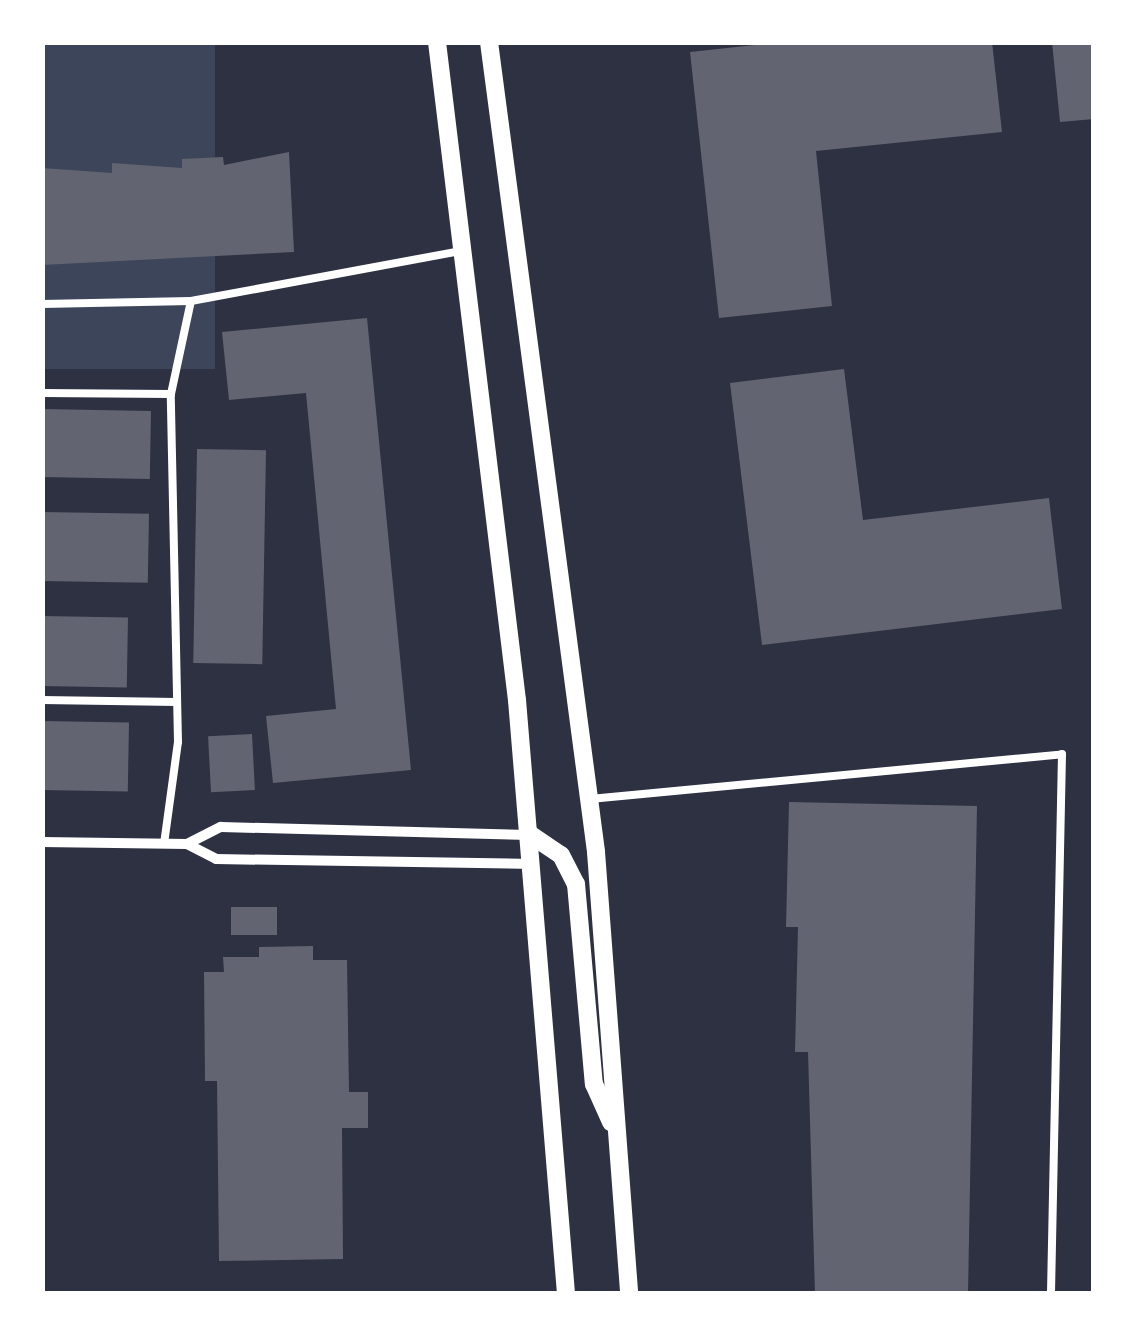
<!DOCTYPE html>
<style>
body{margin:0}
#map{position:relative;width:1136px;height:1336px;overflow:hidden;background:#2d3142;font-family:"PT Serif",serif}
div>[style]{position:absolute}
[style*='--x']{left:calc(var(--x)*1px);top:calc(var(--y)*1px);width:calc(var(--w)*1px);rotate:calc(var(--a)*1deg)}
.green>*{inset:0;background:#3c4559;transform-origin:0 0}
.building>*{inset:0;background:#626471;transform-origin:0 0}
.service>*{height:8px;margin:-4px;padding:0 4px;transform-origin:4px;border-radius:4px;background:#fff}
.minor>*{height:10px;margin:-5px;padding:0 5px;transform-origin:5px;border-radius:5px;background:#fff}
.tertiary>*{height:18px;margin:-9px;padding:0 9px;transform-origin:9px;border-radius:9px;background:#fff}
span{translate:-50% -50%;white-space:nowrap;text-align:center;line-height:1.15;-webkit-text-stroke:9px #fff;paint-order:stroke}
.frame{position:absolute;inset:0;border:45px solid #fff;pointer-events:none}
</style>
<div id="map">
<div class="green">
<i style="left:43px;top:43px;width:172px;height:326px"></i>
</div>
<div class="building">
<i style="clip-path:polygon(782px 42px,992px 42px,1002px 132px,816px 151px,832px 306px,719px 318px,690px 52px)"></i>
<i style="clip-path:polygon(1052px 42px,1094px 42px,1094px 119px,1060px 122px)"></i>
<i style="clip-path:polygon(289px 152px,294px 252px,42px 265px,42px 168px,112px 173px,112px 163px,182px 168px,182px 159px,223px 157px,224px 165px)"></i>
<i style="clip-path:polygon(367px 318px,411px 770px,273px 783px,266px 716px,336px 709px,306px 393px,229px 400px,222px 332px)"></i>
<i style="clip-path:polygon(844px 369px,863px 520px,1049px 498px,1062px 609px,762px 645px,730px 383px)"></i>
<i style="left:42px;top:409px;width:109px;height:68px;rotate:1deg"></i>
<i style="left:197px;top:449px;width:69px;height:214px;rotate:1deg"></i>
<i style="left:42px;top:512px;width:107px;height:69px;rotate:1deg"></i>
<i style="left:42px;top:616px;width:86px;height:70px;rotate:1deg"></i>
<i style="left:42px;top:721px;width:87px;height:69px;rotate:1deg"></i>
<i style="left:252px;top:734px;width:56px;height:44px;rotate:87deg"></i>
<i style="clip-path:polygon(789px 802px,977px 806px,968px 1294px,815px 1294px,808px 1052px,795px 1052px,798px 927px,786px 927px)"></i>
<i style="left:231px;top:907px;width:46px;height:28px"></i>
<i style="clip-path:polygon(313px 946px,313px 960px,347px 960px,349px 1092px,368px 1092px,368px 1128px,342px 1128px,343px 1259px,219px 1261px,217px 1081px,205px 1081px,204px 972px,224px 972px,223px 957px,259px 957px,259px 947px)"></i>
</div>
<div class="service">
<i style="--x:42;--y:304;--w:149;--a:-1.2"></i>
<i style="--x:42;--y:393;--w:129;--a:0.4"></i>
<i style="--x:42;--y:700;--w:135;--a:0.8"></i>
<i style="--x:590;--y:799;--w:474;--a:-5.4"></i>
<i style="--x:1062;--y:754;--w:540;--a:91.17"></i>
<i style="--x:164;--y:844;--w:103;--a:-82.2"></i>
<i style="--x:178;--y:742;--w:348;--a:-91.2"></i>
<i style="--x:171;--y:394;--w:95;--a:-77.9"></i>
<i style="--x:191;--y:301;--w:275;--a:-10.5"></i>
</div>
<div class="minor">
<i style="--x:42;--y:842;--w:145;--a:0.8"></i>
<i style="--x:187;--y:844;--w:33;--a:27"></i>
<i style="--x:216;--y:859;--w:317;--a:0.9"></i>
<i style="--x:187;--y:844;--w:38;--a:-27"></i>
<i style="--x:221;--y:827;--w:310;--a:1.5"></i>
</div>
<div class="tertiary">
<i style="--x:437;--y:42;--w:663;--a:83.07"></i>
<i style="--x:517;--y:700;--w:596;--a:85.28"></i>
<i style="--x:489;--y:42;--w:817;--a:82.47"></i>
<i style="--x:596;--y:852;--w:443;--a:85.7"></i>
<i style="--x:531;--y:835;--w:36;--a:34"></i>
<i style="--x:561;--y:855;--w:33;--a:63"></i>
<i style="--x:576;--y:884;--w:201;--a:84.9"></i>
<i style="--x:594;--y:1084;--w:42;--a:65.9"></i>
</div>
<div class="frame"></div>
</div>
